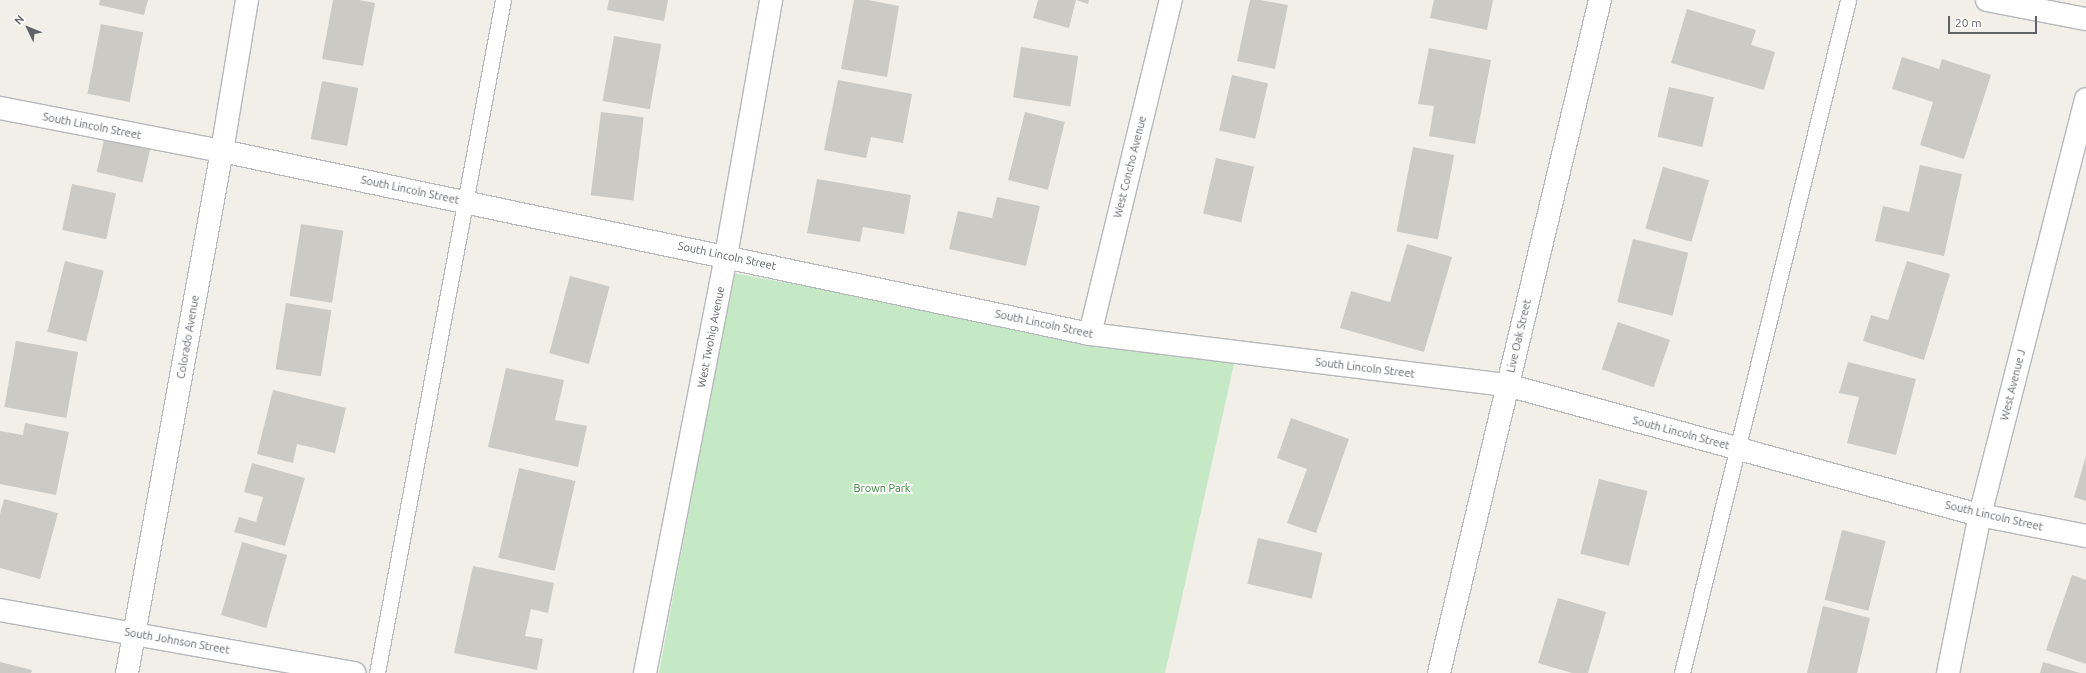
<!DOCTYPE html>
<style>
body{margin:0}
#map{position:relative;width:2086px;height:673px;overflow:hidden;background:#f1efe8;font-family:Ubuntu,sans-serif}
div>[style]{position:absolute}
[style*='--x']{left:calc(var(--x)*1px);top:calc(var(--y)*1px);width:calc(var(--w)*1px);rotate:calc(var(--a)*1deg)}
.green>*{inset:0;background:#c5e8c5}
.building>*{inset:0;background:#cccac5;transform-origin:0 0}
.roads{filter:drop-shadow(1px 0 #b5b8bc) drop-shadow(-1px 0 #b5b8bc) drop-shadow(0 1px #b5b8bc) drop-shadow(0 -1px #b5b8bc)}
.service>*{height:15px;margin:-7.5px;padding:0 7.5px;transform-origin:7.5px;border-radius:7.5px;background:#fff}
.minor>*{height:22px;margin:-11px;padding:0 11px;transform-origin:11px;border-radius:11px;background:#fff}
.tertiary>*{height:22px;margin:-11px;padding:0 11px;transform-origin:11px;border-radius:11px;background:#fff}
span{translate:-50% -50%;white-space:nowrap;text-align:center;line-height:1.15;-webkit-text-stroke:3.5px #fff;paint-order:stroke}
.street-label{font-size:11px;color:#5f6368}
.park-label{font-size:11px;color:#348238}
.north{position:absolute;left:8px;top:8px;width:40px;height:40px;-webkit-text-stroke:3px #fff;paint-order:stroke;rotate:313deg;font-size:11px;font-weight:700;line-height:16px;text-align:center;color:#5f6368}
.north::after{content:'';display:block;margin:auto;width:14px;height:18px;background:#5f6368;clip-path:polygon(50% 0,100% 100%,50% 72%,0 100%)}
.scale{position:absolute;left:1948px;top:16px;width:89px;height:18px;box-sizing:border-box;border:2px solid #5f6368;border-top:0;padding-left:5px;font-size:12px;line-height:14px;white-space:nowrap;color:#5f6368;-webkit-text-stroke:3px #fff;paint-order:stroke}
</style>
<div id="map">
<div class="green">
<i style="clip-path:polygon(733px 273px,1234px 364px,1165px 673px,659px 673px)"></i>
</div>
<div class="building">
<i style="clip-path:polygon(100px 0,148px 0,144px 15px,99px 5px)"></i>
<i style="clip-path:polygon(333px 0,359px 0,375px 3px,363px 66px,322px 59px)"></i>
<i style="clip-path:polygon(609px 0,668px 0,664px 21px,607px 10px)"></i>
<i style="clip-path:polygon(854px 0,868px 0,899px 6px,887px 77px,841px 69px)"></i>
<i style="clip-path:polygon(1038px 0,1076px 0,1069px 28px,1033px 18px)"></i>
<i style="clip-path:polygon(1076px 0,1089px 0,1088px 4px)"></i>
<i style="clip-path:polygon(1250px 0,1260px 0,1288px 5px,1275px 69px,1237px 61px)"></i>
<i style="clip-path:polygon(1434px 0,1493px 0,1487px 30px,1430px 18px)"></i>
<i style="clip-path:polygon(1687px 9px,1756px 30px,1751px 45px,1775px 52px,1764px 90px,1671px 63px)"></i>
<i style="left:101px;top:24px;width:43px;height:71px;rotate:11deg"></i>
<i style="left:614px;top:36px;width:48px;height:66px;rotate:10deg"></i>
<i style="left:1021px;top:47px;width:58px;height:51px;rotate:9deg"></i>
<i style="clip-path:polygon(1429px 48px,1491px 60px,1475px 144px,1429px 136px,1434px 106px,1418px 104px)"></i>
<i style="clip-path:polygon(1902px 57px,1939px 69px,1942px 59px,1991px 75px,1964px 159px,1920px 145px,1933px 102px,1892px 89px)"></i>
<i style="left:1232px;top:75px;width:37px;height:57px;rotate:13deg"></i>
<i style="clip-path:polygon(838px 80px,912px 94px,903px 143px,871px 137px,866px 158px,824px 150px)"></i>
<i style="left:322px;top:81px;width:37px;height:59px;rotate:11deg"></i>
<i style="left:1669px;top:87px;width:46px;height:51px;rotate:13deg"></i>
<i style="left:601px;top:112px;width:43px;height:84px;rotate:7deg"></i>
<i style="left:1025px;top:112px;width:41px;height:70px;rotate:14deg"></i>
<i style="left:105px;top:136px;width:47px;height:37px;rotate:13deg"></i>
<i style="left:1413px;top:147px;width:42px;height:86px;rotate:11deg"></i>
<i style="left:1216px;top:158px;width:39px;height:57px;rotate:13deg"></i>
<i style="clip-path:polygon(1920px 165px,1962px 174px,1944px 256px,1875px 241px,1883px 206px,1909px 212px)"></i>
<i style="left:1663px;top:167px;width:48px;height:64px;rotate:16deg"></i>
<i style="clip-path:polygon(817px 179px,911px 195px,904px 234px,863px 227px,860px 242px,807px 233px)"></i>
<i style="left:72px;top:184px;width:45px;height:47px;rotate:12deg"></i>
<i style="clip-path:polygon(997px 197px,1040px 206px,1026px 266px,949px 249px,958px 211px,992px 218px)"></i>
<i style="left:301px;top:224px;width:43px;height:73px;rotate:9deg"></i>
<i style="left:1633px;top:239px;width:57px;height:65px;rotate:14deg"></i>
<i style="clip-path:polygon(1407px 244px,1452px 257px,1424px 352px,1340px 328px,1351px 291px,1390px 302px)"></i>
<i style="left:65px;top:261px;width:40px;height:73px;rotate:14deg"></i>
<i style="clip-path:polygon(1907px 261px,1950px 274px,1924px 360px,1863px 341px,1871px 315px,1888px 320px)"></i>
<i style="left:570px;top:276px;width:41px;height:80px;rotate:15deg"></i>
<i style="left:286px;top:303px;width:46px;height:67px;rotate:9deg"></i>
<i style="left:1618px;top:322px;width:55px;height:50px;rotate:19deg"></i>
<i style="left:16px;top:341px;width:63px;height:67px;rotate:10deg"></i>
<i style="clip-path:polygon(1848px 362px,1916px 379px,1896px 455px,1847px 443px,1859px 397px,1839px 393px)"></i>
<i style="clip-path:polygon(506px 368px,564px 380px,555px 420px,587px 426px,578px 467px,488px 447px)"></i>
<i style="clip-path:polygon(273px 390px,346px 408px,335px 453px,297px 444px,293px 463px,257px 454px)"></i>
<i style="clip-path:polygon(1291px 418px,1349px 439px,1316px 533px,1287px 523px,1307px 469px,1277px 458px)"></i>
<i style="clip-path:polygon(25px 423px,69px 432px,56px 495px,0 484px,0 431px,23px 435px)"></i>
<i style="clip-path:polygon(2086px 456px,2086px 501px,2074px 497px)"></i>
<i style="clip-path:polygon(252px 463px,305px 478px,285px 546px,234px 532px,239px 517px,256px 522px,263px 497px,244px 492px)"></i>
<i style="left:519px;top:468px;width:58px;height:92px;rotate:13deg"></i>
<i style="left:1599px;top:479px;width:50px;height:77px;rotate:14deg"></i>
<i style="clip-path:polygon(4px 499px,58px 513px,40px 579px,0 568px,0 514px)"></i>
<i style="left:1842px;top:530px;width:45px;height:72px;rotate:14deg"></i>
<i style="left:1258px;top:538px;width:66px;height:47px;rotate:13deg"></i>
<i style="left:242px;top:542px;width:47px;height:76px;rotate:16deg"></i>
<i style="clip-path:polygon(473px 566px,554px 583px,548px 613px,531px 609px,525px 636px,543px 639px,537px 670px,454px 653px)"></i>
<i style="clip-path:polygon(2072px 575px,2086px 580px,2086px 664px,2046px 650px)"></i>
<i style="clip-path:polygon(1558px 598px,1606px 612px,1588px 673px,1572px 673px,1538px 663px)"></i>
<i style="clip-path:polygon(1823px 606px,1870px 618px,1857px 673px,1807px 673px)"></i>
<i style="clip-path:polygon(0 662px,32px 670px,31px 673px,0 673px)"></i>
<i style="clip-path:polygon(2043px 662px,2080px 673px,2040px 673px)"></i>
</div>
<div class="roads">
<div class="service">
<i style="--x:377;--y:673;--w:685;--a:-79.4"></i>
<i style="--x:1682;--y:673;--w:693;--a:-76.14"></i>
</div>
<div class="minor">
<i style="--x:1987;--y:0;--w:101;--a:10.9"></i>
<i style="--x:0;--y:108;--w:226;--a:11"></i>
<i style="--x:222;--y:151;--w:887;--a:11.91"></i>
<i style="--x:1090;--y:334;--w:420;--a:7"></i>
<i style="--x:1507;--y:385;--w:491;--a:15.4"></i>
<i style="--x:1980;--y:515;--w:108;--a:11.2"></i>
<i style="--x:1090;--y:334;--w:344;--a:-76.4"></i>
<i style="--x:127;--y:673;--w:531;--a:-79.69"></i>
<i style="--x:222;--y:151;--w:153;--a:-80.6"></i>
<i style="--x:645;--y:673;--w:425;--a:-79"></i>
<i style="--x:726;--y:256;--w:260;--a:-80"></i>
<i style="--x:1439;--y:673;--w:692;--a:-76.55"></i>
<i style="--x:1948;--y:673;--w:161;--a:-78.6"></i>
<i style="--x:1980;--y:515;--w:429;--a:-75.7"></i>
</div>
<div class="tertiary">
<i style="--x:0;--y:610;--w:360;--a:10.1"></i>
</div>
</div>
<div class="street-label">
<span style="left:92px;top:126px;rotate:11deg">South Lincoln Street</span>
<span style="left:1130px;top:167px;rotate:-76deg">West Concho Avenue</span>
<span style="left:410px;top:190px;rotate:12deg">South Lincoln Street</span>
<span style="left:727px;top:256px;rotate:12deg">South Lincoln Street</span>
<span style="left:1044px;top:324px;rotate:12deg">South Lincoln Street</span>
<span style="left:1519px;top:336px;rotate:-77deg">Live Oak Street</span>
<span style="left:188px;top:337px;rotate:-80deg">Colorado Avenue</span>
<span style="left:711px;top:337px;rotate:-79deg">West Twohig Avenue</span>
<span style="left:1365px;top:368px;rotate:7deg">South Lincoln Street</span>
<span style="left:2013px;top:385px;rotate:-76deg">West Avenue J</span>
<span style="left:1681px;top:433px;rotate:15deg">South Lincoln Street</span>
<span style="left:1994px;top:516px;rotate:13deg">South Lincoln Street</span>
<span style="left:177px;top:641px;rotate:10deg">South Johnson Street</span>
</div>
<div class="park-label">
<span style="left:882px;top:488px">Brown Park</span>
</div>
<div class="north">N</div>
<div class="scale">20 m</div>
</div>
